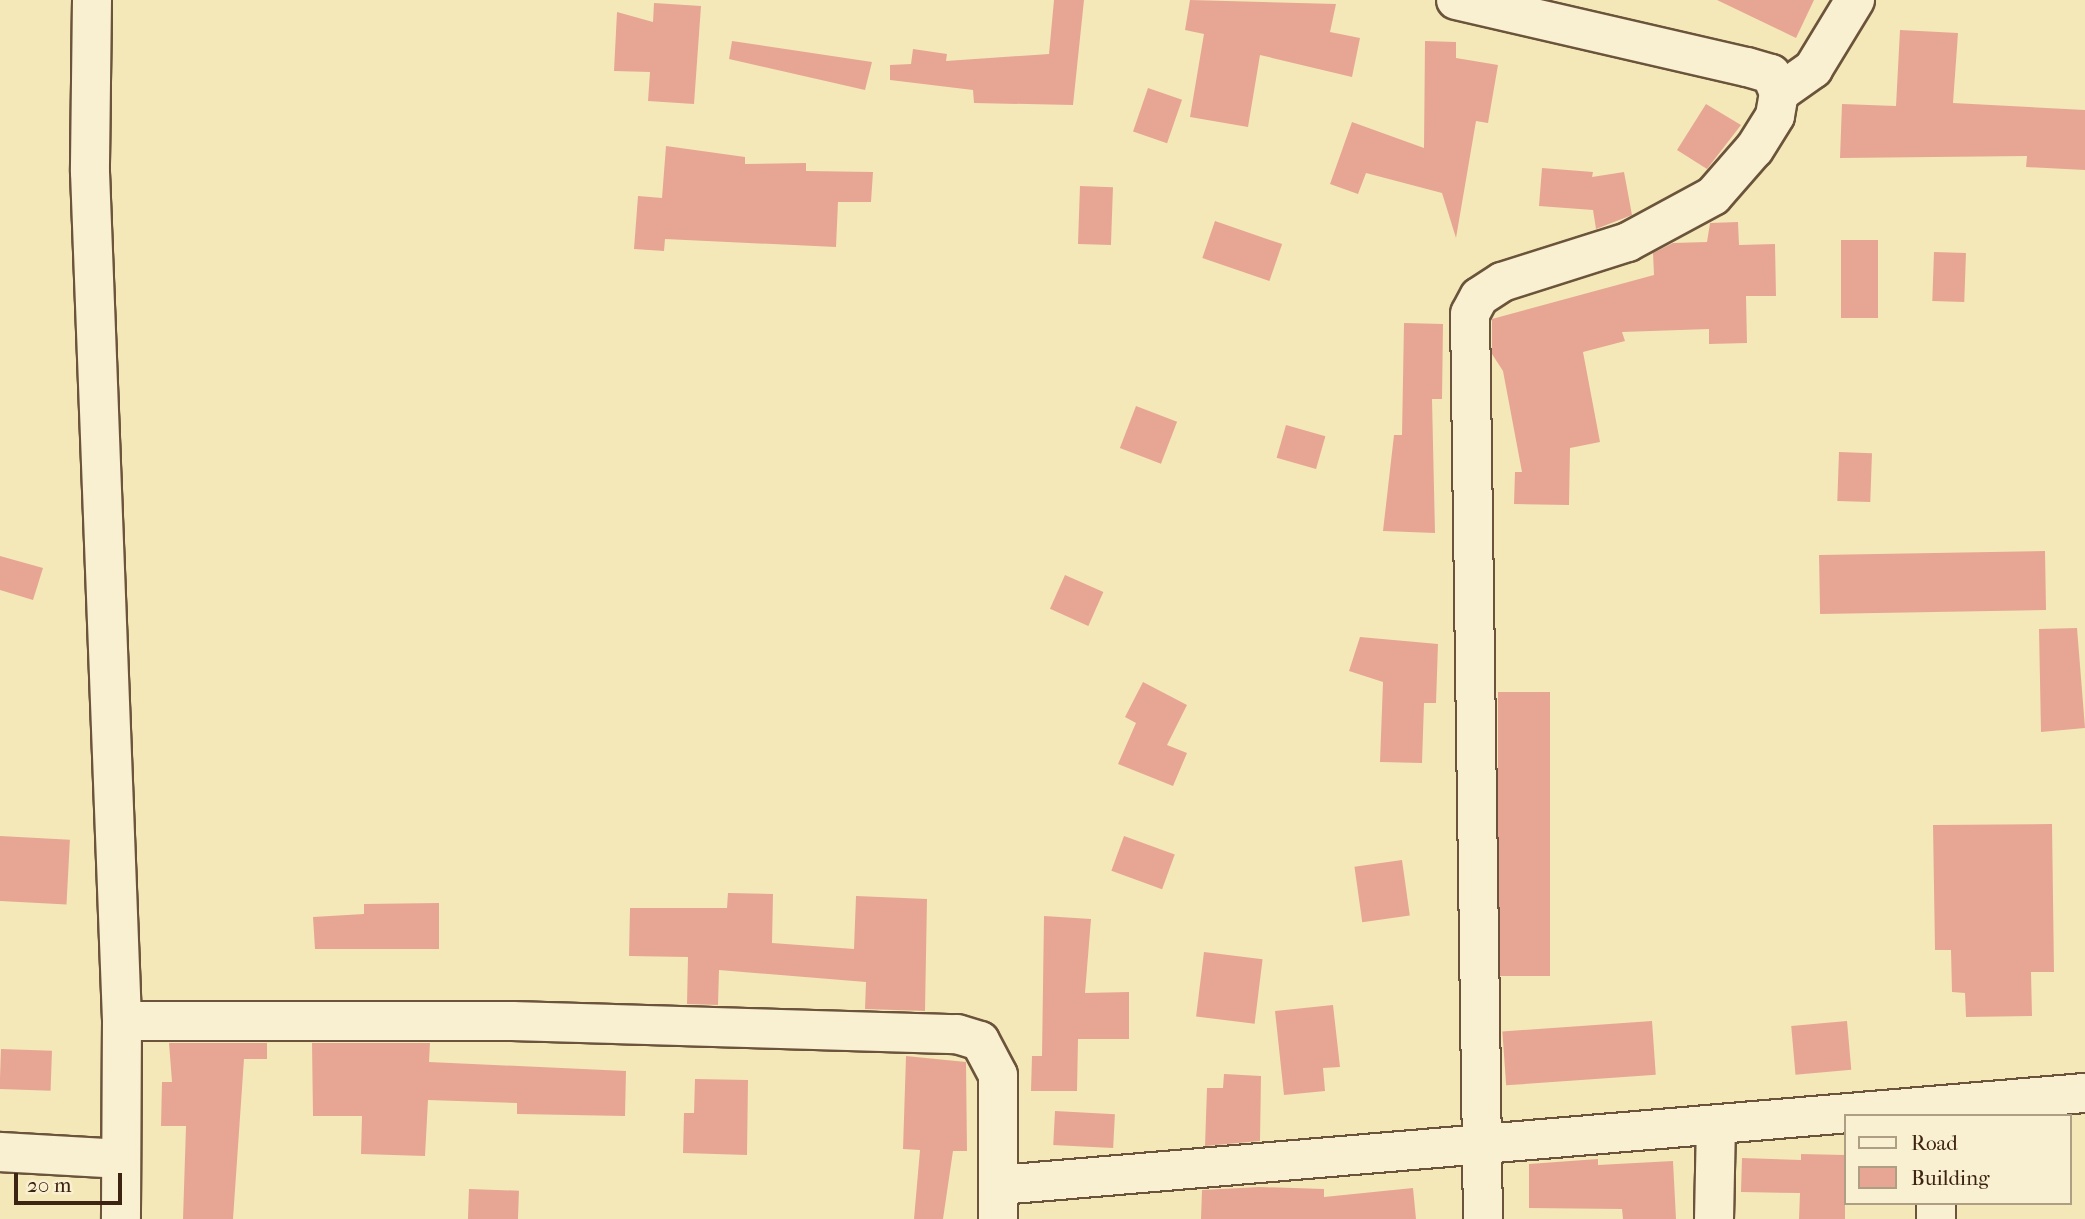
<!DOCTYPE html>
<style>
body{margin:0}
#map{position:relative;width:2085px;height:1219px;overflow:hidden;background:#f4e8b8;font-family:"IM FELL French Canon",serif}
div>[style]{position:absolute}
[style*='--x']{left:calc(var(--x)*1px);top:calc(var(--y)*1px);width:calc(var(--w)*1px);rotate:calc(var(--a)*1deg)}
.building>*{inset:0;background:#e7a694;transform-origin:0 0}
.roads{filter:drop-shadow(2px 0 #6b543b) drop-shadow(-2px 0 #6b543b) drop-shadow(0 2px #6b543b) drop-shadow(0 -2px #6b543b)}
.street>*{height:38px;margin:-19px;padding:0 19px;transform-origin:19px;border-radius:19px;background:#f8f0d1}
span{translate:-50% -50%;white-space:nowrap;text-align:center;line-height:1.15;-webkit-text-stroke:7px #f8f0d1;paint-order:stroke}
.legend{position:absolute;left:1844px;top:1114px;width:228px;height:91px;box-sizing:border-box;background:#f8f0d1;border:2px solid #ad9e84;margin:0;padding:9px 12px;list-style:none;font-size:21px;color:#3d2311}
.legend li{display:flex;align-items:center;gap:14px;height:35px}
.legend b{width:35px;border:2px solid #ad9e84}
.scale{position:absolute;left:14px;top:1173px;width:108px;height:32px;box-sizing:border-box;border:4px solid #3d2311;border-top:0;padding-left:9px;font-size:21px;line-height:24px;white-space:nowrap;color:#3d2311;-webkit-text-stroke:5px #f8f0d1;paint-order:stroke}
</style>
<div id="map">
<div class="building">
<i style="clip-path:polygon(1054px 0,1084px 0,1073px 105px,974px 103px,973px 90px,890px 80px,890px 65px,911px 64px,913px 49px,947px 54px,946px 61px,1049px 54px)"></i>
<i style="clip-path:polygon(1190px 0,1336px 4px,1330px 32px,1360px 38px,1352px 77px,1260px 55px,1248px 127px,1190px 117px,1204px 34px,1185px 30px)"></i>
<i style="clip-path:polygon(1717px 0,1814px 0,1796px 38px)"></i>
<i style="clip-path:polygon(654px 3px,701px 6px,694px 104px,648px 101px,650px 72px,614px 71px,617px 12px,653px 22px)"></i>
<i style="clip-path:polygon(1900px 30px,1958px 33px,1953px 103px,2085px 110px,2085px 170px,2026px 167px,2027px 156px,1840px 158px,1842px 104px,1896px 106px)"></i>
<i style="clip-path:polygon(732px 41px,872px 62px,865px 90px,729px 59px)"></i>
<i style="clip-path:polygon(1425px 41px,1456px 42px,1456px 58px,1498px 65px,1488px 123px,1476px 121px,1456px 238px,1442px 193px,1366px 173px,1358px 194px,1330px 184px,1352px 122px,1424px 148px)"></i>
<i style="left:1148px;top:88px;width:36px;height:46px;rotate:19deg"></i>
<i style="clip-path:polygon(1706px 104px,1741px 125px,1707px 169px,1677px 150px)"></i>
<i style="clip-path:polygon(666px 146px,745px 157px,745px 164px,806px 163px,806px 171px,873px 172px,871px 202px,838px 202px,836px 247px,665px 239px,664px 251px,634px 249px,638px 196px,662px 198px)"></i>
<i style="clip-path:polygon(1542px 168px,1593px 172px,1592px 177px,1624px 172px,1632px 215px,1596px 229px,1593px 210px,1539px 206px)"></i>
<i style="left:1080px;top:186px;width:33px;height:58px;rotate:2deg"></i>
<i style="left:1215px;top:221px;width:71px;height:39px;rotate:19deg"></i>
<i style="clip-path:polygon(1738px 222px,1739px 245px,1775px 244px,1776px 296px,1746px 296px,1747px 343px,1709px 344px,1709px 329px,1622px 332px,1625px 341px,1583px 352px,1600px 442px,1570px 448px,1569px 505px,1514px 504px,1515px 472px,1522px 472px,1503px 371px,1492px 354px,1492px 319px,1654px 275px,1653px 253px,1673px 243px,1707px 242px,1710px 223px)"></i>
<i style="left:1841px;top:240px;width:37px;height:78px"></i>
<i style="left:1934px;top:252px;width:32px;height:49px;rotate:2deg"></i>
<i style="clip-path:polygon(1404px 323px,1443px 324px,1442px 399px,1432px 399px,1435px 533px,1383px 531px,1394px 435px,1402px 435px)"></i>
<i style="left:1136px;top:406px;width:44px;height:45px;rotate:21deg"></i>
<i style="left:1286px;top:425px;width:41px;height:34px;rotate:16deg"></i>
<i style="left:1839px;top:452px;width:33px;height:49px;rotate:2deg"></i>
<i style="left:2045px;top:551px;width:59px;height:226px;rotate:89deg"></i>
<i style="clip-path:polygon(0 556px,43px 568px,33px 600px,0 590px)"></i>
<i style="left:1065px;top:575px;width:42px;height:37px;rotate:24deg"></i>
<i style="clip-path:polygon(2077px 628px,2085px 728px,2041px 732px,2039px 629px)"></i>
<i style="clip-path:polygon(1360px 637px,1438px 644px,1436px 703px,1424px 703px,1422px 763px,1380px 762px,1383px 682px,1349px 671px)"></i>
<i style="clip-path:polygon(1143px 682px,1187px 705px,1167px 745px,1187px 753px,1173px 786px,1118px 764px,1136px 723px,1125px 717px)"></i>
<i style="left:1550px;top:692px;width:284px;height:52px;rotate:90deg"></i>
<i style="clip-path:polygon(2052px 824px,2054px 972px,2031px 972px,2032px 1016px,1966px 1017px,1965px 993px,1952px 992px,1951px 950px,1935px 950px,1933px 825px)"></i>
<i style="left:0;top:836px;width:70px;height:65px;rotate:3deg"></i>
<i style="left:1124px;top:836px;width:54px;height:37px;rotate:20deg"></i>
<i style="left:1402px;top:860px;width:56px;height:48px;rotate:82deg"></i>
<i style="clip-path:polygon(728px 893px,773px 894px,772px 943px,854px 949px,856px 896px,927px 899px,925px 1011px,865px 1009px,866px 982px,719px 970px,718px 1005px,687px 1004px,688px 957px,629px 956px,630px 908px,727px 908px)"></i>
<i style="clip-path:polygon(439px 903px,439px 949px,315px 949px,313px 917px,364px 914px,364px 904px)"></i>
<i style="clip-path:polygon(1044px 916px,1091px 919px,1085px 993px,1129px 992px,1129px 1039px,1078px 1039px,1077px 1091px,1031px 1091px,1032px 1056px,1042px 1056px)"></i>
<i style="left:1204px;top:952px;width:59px;height:65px;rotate:7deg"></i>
<i style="clip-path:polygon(1333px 1005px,1340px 1067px,1323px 1068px,1325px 1091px,1284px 1095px,1275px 1011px)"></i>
<i style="left:1652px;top:1021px;width:54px;height:150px;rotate:86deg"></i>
<i style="left:1847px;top:1021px;width:49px;height:56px;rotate:85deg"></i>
<i style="clip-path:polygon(169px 1043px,267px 1043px,267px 1059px,244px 1059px,233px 1219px,183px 1219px,186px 1126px,161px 1126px,162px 1082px,172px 1082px)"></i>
<i style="clip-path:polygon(312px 1043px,430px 1043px,429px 1062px,626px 1071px,625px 1116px,517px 1114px,517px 1103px,428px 1100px,425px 1156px,361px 1154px,362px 1116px,313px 1116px)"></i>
<i style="left:1px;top:1049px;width:51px;height:40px;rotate:2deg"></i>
<i style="clip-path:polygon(906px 1056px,966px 1062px,967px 1151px,953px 1151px,943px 1219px,914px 1219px,920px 1150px,903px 1149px)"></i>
<i style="clip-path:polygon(1224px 1074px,1261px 1076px,1260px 1141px,1205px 1146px,1207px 1088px,1223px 1088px)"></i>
<i style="clip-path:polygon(695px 1079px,748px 1080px,747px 1155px,683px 1153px,684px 1113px,694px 1113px)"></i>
<i style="left:1055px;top:1111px;width:60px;height:34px;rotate:3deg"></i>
<i style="clip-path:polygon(1801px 1154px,1845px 1155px,1845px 1219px,1799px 1219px,1800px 1193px,1741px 1192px,1742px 1158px,1801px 1160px)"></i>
<i style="clip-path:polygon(1598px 1159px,1598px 1165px,1673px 1161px,1676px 1219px,1623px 1219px,1622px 1209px,1529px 1208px,1529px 1164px)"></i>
<i style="clip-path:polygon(1259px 1187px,1324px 1189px,1324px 1197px,1413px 1188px,1416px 1219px,1201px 1219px,1202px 1190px)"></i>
<i style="left:469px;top:1189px;width:50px;height:30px;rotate:2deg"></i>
</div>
<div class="roads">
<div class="street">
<i style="--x:92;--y:0;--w:172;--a:90.7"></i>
<i style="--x:90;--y:172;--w:850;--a:87.84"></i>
<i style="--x:122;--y:1021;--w:198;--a:90.3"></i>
<i style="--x:1456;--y:0;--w:299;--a:13"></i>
<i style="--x:1747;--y:67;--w:25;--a:16"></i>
<i style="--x:1771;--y:74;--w:21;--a:67"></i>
<i style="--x:1779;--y:93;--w:23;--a:100"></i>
<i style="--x:1775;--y:116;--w:39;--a:122"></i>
<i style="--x:1754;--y:149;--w:62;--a:131.1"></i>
<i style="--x:1713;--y:196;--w:97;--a:151.6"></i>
<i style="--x:1628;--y:242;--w:132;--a:162.4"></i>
<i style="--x:1502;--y:282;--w:27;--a:147"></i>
<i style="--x:1479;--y:297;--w:19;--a:118"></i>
<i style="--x:1470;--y:314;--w:905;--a:89.18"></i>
<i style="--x:1779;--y:93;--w:42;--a:-35.2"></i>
<i style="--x:1813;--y:69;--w:81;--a:-58.7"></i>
<i style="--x:122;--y:1021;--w:390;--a:0"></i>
<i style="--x:512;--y:1021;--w:445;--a:1.7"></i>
<i style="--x:957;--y:1034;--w:24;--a:17"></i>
<i style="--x:980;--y:1041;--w:38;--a:62"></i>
<i style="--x:998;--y:1075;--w:144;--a:90"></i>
<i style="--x:0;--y:1152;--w:121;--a:3.3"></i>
<i style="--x:1000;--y:1185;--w:1089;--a:-4.85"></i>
<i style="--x:1936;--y:1203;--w:16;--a:90"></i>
<i style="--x:1714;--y:1219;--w:94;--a:-88.8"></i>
</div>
</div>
<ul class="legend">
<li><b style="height:9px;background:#f8f0d1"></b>Road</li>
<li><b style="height:19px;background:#e7a694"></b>Building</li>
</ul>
<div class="scale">20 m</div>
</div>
